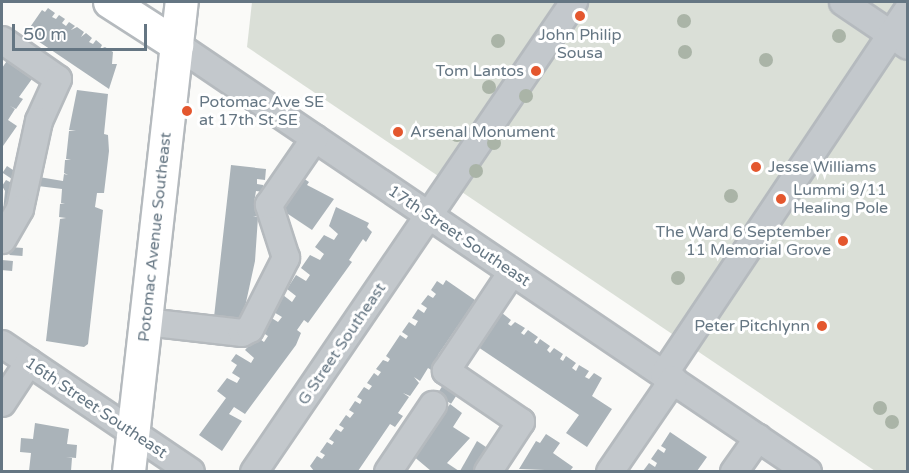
<!DOCTYPE html>
<style>
body{margin:0}
#map{position:relative;width:909px;height:473px;overflow:hidden;background:#fafaf8;font-family:"Varela Round",sans-serif}
div>[style]{position:absolute}
[style*='--x']{left:calc(var(--x)*1px);top:calc(var(--y)*1px);width:calc(var(--w)*1px);rotate:calc(var(--a)*1deg)}
.green>*{inset:0;background:#dadfd7}
.building>*{inset:0;background:#aab3b9;transform-origin:0 0}
.roads{filter:drop-shadow(2px 0 #b5babe) drop-shadow(-2px 0 #b5babe) drop-shadow(0 2px #b5babe) drop-shadow(0 -2px #b5babe)}
.minor>*{height:26px;margin:-13px;padding:0 13px;transform-origin:13px;border-radius:13px;background:#c3c8cc}
.major>*{height:32px;margin:-16px;padding:0 16px;transform-origin:16px;border-radius:16px;background:#fff}
.trees>*{width:14px;height:14px;margin:-7px;border-radius:50%;background:#aab4a7}
.dots>*{width:16px;height:16px;translate:-50% -50%;box-sizing:border-box;border:3px solid #fff;border-radius:50%}
span{translate:-50% -50%;white-space:nowrap;text-align:center;line-height:1.15;-webkit-text-stroke:6px #fff;paint-order:stroke}
.poi-label{font-size:16px;color:#657683}
.right{translate:-100% -50%;text-align:right}
.left{translate:0 -50%;text-align:left}
.street-label{font-size:16px;color:#657683}
.frame{position:absolute;inset:0;border:3px solid #657683;pointer-events:none}
.scale{position:absolute;left:12px;top:24px;width:135px;height:27px;box-sizing:border-box;border:3px solid #657683;border-top:0;padding-left:8px;font-size:18px;line-height:21px;white-space:nowrap;color:#657683;-webkit-text-stroke:4px #fff;paint-order:stroke}
</style>
<div id="map">
<div class="green">
<i style="clip-path:polygon(252px 2px,907px 2px,907px 471px,875px 471px,247px 47px)"></i>
</div>
<div class="building">
<i style="clip-path:polygon(48px 8px,55px 13px,52px 17px,56px 19px,59px 15px,65px 19px,62px 23px,66px 26px,69px 22px,75px 26px,71px 30px,77px 27px,84px 32px,81px 37px,86px 33px,92px 38px,89px 42px,93px 44px,96px 40px,102px 45px,100px 49px,105px 47px,113px 52px,112px 64px,117px 64px,109px 89px,26px 33px,42px 10px,45px 12px)"></i>
<i style="clip-path:polygon(11px 55px,37px 72px,19px 97px,23px 99px,16px 109px,10px 106px,15px 109px,8px 120px,17px 126px,3px 146px,2px 68px)"></i>
<i style="clip-path:polygon(77px 90px,108px 94px,104px 134px,108px 135px,109px 151px,104px 193px,97px 193px,95px 207px,103px 210px,88px 344px,84px 347px,46px 341px,60px 219px,66px 218px,59px 217px,60px 204px,65px 203px,61px 203px,62px 189px,38px 186px,39px 177px,63px 181px,64px 174px,68px 175px,64px 173px,65px 160px,71px 160px,66px 159px,69px 131px,76px 131px,69px 130px)"></i>
<i style="clip-path:polygon(231px 165px,266px 169px,265px 180px,257px 179px,257px 184px,263px 185px,263px 192px,256px 191px,254px 203px,259px 204px,258px 216px,253px 217px,258px 217px,255px 261px,240px 330px,213px 326px)"></i>
<i style="left:7px;top:166px;width:14px;height:8px;rotate:34deg"></i>
<i style="clip-path:polygon(300px 176px,309px 182px,307px 185px,334px 199px,312px 230px,276px 206px)"></i>
<i style="clip-path:polygon(6px 180px,22px 188px,2px 222px,5px 191px,2px 186px)"></i>
<i style="clip-path:polygon(336px 207px,369px 223px,367px 227px,372px 232px,366px 242px,363px 239px,349px 260px,352px 262px,308px 323px,304px 320px,297px 330px,301px 333px,296px 345px,245px 414px,234px 407px,229px 414px,242px 421px,222px 451px,199px 435px,226px 398px,217px 391px,227px 378px,237px 383px,240px 378px,232px 373px,237px 365px,231px 361px,236px 354px,251px 363px,254px 358px,245px 350px,257px 337px,264px 342px,268px 336px,260px 331px,270px 317px,278px 322px,282px 317px,272px 311px,283px 295px,292px 302px,296px 296px,287px 289px,296px 275px,306px 281px,310px 275px,301px 268px,310px 255px,320px 260px,324px 254px,315px 247px,324px 235px,334px 240px,338px 234px,329px 226px)"></i>
<i style="left:10px;top:247px;width:13px;height:8px;rotate:4deg"></i>
<i style="left:2px;top:260px;width:11px;height:10px;rotate:5deg"></i>
<i style="clip-path:polygon(446px 280px,475px 300px,464px 317px,469px 321px,463px 331px,457px 327px,438px 355px,445px 360px,436px 373px,428px 368px,420px 381px,414px 377px,419px 383px,410px 396px,403px 393px,409px 397px,398px 413px,403px 416px,395px 427px,390px 424px,358px 471px,314px 471px,310px 466px,317px 456px,322px 459px,325px 455px,320px 452px,327px 442px,332px 445px,334px 442px,329px 439px,336px 429px,341px 432px,344px 428px,339px 425px,346px 415px,350px 418px,354px 413px,349px 410px,355px 401px,360px 404px,362px 400px,357px 397px,364px 387px,369px 390px,372px 386px,367px 383px,374px 373px,378px 376px,381px 372px,376px 369px,383px 360px,388px 362px,390px 359px,386px 356px,400px 335px,406px 339px,408px 336px,402px 332px,409px 322px,415px 326px,418px 321px,412px 318px,418px 309px,424px 313px,427px 308px,421px 304px,428px 295px,433px 298px,436px 294px,431px 290px,437px 281px,443px 285px)"></i>
<i style="clip-path:polygon(502px 313px,511px 320px,508px 324px,511px 326px,515px 322px,525px 328px,521px 333px,524px 335px,528px 330px,538px 337px,534px 342px,537px 344px,540px 339px,550px 346px,547px 350px,550px 353px,554px 348px,563px 354px,560px 359px,563px 361px,566px 356px,576px 363px,572px 368px,576px 371px,579px 365px,589px 371px,585px 377px,589px 379px,594px 373px,602px 378px,592px 396px,612px 409px,587px 447px,566px 433px,579px 415px,475px 345px,495px 316px,498px 318px)"></i>
<i style="left:445px;top:382px;width:17px;height:15px;rotate:33deg"></i>
<i style="clip-path:polygon(450px 404px,462px 413px,453px 427px,470px 438px,447px 463px,459px 471px,431px 471px,412px 455px)"></i>
<i style="clip-path:polygon(35px 423px,69px 429px,67px 444px,77px 445px,76px 458px,66px 457px,72px 458px,71px 471px,29px 471px,31px 453px,20px 452px,21px 438px,33px 439px)"></i>
<i style="clip-path:polygon(670px 432px,707px 457px,697px 471px,643px 471px,649px 463px,655px 467px,657px 463px,651px 459px,658px 449px,664px 453px,666px 449px,661px 446px)"></i>
<i style="clip-path:polygon(546px 434px,560px 443px,553px 453px,573px 467px,570px 471px,519px 469px,536px 441px,540px 443px)"></i>
<i style="clip-path:polygon(477px 441px,492px 451px,478px 471px,460px 471px)"></i>
</div>
<div class="roads">
<div class="minor">
<i style="--x:843;--y:2;--w:78;--a:34.1"></i>
<i style="--x:2;--y:40;--w:68;--a:34.9"></i>
<i style="--x:58;--y:79;--w:46;--a:114.3"></i>
<i style="--x:39;--y:121;--w:90;--a:102.2"></i>
<i style="--x:20;--y:209;--w:36;--a:120"></i>
<i style="--x:177;--y:45;--w:762;--a:34.09"></i>
<i style="--x:146;--y:322;--w:97;--a:6.5"></i>
<i style="--x:242;--y:333;--w:9;--a:-27"></i>
<i style="--x:250;--y:329;--w:80;--a:-63.1"></i>
<i style="--x:286;--y:258;--w:56;--a:-107.8"></i>
<i style="--x:269;--y:205;--w:81;--a:-55.5"></i>
<i style="--x:2;--y:344;--w:228;--a:34.1"></i>
<i style="--x:664;--y:374;--w:439;--a:-56.2"></i>
<i style="--x:2;--y:403;--w:49;--a:-56.6"></i>
<i style="--x:254;--y:472;--w:569;--a:-55.75"></i>
<i style="--x:388;--y:472;--w:81;--a:-56.1"></i>
<i style="--x:488;--y:472;--w:60;--a:-56.6"></i>
<i style="--x:521;--y:422;--w:91;--a:-145.8"></i>
<i style="--x:446;--y:371;--w:119;--a:-56.3"></i>
<i style="--x:610;--y:472;--w:112;--a:-55.6"></i>
<i style="--x:734;--y:472;--w:42;--a:-54.8"></i>
</div>
<div class="major">
<i style="--x:110;--y:2;--w:80;--a:32.7"></i>
<i style="--x:129;--y:472;--w:473;--a:-83.6"></i>
</div>
</div>
<div class="trees">
<i style="left:684px;top:21px"></i>
<i style="left:839px;top:36px"></i>
<i style="left:498px;top:41px"></i>
<i style="left:685px;top:52px"></i>
<i style="left:766px;top:60px"></i>
<i style="left:489px;top:87px"></i>
<i style="left:526px;top:96px"></i>
<i style="left:457px;top:135px"></i>
<i style="left:494px;top:143px"></i>
<i style="left:476px;top:171px"></i>
<i style="left:731px;top:196px"></i>
<i style="left:678px;top:278px"></i>
<i style="left:880px;top:408px"></i>
<i style="left:892px;top:422px"></i>
</div>
<div class="dots">
<i style="left:580px;top:16px;background:#e4572e"></i>
<i style="left:536px;top:71px;background:#e4572e"></i>
<i style="left:187px;top:111px;background:#e4572e"></i>
<i style="left:398px;top:132px;background:#e4572e"></i>
<i style="left:756px;top:167px;background:#e4572e"></i>
<i style="left:781px;top:199px;background:#e4572e"></i>
<i style="left:843px;top:241px;background:#e4572e"></i>
<i style="left:822px;top:326px;background:#e4572e"></i>
</div>
<div class="poi-label">
<span style="left:580px;top:44px">John Philip<br>Sousa</span>
<span class="right" style="left:524px;top:71px">Tom Lantos</span>
<span class="left" style="left:199px;top:111px">Potomac Ave SE<br>at 17th St SE</span>
<span class="left" style="left:410px;top:132px">Arsenal Monument</span>
<span class="left" style="left:768px;top:167px">Jesse Williams</span>
<span class="left" style="left:793px;top:199px">Lummi 9/11<br>Healing Pole</span>
<span class="right" style="left:831px;top:241px">The Ward 6 September<br>11 Memorial Grove</span>
<span class="right" style="left:810px;top:326px">Peter Pitchlynn</span>
</div>
<div class="street-label">
<span style="left:459px;top:236px;rotate:34deg">17th Street Southeast</span>
<span style="left:155px;top:237px;rotate:-84deg">Potomac Avenue Southeast</span>
<span style="left:342px;top:344px;rotate:-56deg">G Street Southeast</span>
<span style="left:96px;top:408px;rotate:34deg">16th Street Southeast</span>
</div>
<div class="frame"></div>
<div class="scale">50 m</div>
</div>
